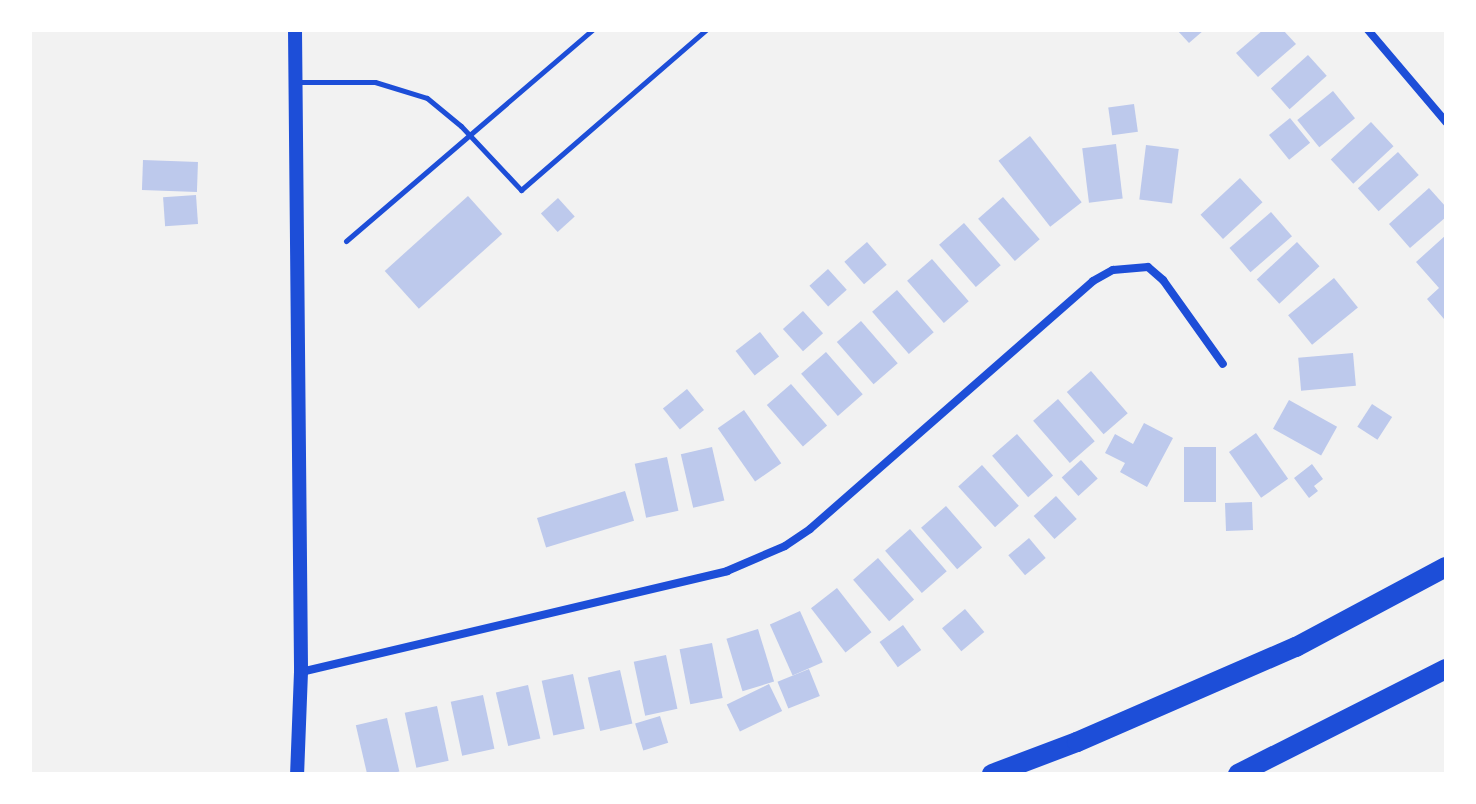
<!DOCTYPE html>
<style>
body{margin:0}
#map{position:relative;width:1476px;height:804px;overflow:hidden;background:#f2f2f2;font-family:"PT Sans Narrow",sans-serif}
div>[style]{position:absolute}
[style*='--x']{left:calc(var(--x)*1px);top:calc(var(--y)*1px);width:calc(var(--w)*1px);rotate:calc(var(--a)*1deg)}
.building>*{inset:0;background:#bdc9ec;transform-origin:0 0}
.service>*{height:5px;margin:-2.5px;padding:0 2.5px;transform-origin:2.5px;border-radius:2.5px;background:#1d4ed8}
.minor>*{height:8px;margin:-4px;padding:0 4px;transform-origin:4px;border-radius:4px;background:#1d4ed8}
.tertiary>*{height:14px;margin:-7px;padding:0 7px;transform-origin:7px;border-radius:7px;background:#1d4ed8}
.motorway>*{height:20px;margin:-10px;padding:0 10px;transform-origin:10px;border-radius:10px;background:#1d4ed8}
span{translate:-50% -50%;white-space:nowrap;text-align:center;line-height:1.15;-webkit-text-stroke:6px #fff;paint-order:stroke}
.frame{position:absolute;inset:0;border:32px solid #fff;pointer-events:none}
</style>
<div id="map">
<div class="building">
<i style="clip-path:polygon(1177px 30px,1204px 30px,1189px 43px)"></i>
<i style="clip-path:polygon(1263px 30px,1283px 30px,1296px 44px,1258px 77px,1236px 53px)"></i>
<i style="left:1308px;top:55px;width:28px;height:50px;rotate:48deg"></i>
<i style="left:1333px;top:91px;width:35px;height:46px;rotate:51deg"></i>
<i style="left:1134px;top:104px;width:28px;height:26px;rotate:82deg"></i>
<i style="left:1290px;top:118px;width:32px;height:27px;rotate:51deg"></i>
<i style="left:1371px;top:122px;width:33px;height:55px;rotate:47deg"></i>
<i style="left:1030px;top:136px;width:84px;height:40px;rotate:52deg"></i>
<i style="left:1116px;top:144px;width:55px;height:34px;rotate:83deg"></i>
<i style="left:1146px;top:145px;width:33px;height:55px;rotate:7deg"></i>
<i style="left:1398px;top:152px;width:31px;height:54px;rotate:48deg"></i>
<i style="left:143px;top:160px;width:55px;height:30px;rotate:2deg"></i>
<i style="left:1240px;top:178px;width:33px;height:54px;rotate:47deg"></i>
<i style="clip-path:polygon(1429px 188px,1446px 207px,1446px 217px,1410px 248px,1389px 224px)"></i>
<i style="left:196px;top:195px;width:29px;height:33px;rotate:86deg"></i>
<i style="left:468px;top:196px;width:51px;height:112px;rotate:48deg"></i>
<i style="left:1003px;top:197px;width:56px;height:33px;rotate:49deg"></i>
<i style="left:558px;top:198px;width:25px;height:23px;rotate:48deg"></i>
<i style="left:1271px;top:212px;width:32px;height:55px;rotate:49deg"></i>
<i style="left:964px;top:223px;width:56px;height:33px;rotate:49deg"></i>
<i style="clip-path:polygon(1446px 235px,1446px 317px,1444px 319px,1427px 299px,1439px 288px,1416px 262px)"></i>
<i style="left:867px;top:242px;width:30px;height:30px;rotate:49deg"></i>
<i style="left:1297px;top:242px;width:33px;height:55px;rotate:47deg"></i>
<i style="left:932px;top:259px;width:56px;height:33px;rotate:49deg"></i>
<i style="left:828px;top:269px;width:28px;height:25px;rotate:48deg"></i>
<i style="left:1334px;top:278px;width:38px;height:59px;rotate:51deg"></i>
<i style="left:897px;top:290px;width:56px;height:33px;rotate:49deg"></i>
<i style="left:803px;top:311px;width:30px;height:27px;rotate:48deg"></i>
<i style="left:861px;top:321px;width:56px;height:32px;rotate:49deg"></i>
<i style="left:760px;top:332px;width:31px;height:31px;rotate:52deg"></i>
<i style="left:826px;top:352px;width:56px;height:33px;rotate:49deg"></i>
<i style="left:1353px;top:353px;width:33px;height:55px;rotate:85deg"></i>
<i style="left:1091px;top:371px;width:56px;height:32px;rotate:49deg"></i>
<i style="left:791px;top:384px;width:55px;height:32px;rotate:49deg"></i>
<i style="left:687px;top:389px;width:27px;height:31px;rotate:51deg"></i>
<i style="left:1058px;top:399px;width:56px;height:33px;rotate:49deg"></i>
<i style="left:1289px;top:400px;width:55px;height:33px;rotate:29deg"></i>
<i style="left:1372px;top:404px;width:24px;height:27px;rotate:33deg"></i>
<i style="left:744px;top:410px;width:65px;height:32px;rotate:55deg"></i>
<i style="clip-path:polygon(1144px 423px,1173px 438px,1147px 487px,1120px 472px,1125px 463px,1105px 453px,1115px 434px,1133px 444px)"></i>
<i style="left:1256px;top:433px;width:56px;height:33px;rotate:55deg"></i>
<i style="left:1017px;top:434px;width:55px;height:33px;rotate:49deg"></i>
<i style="left:712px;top:447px;width:55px;height:32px;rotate:77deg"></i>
<i style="left:1216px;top:447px;width:55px;height:32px;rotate:90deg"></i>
<i style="left:667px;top:457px;width:55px;height:33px;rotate:78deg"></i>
<i style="left:1081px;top:460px;width:25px;height:26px;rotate:48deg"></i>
<i style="clip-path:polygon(1312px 464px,1323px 479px,1314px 486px,1318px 491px,1309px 498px,1294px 478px)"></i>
<i style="left:982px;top:465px;width:55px;height:32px;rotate:48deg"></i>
<i style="left:625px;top:491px;width:31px;height:92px;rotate:73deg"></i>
<i style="left:1056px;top:496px;width:31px;height:30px;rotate:48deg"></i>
<i style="left:1252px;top:502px;width:28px;height:27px;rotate:88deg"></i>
<i style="left:946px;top:506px;width:55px;height:33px;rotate:49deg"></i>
<i style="left:910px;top:529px;width:56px;height:33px;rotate:49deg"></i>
<i style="left:1029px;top:538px;width:26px;height:27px;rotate:50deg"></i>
<i style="left:878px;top:558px;width:55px;height:33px;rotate:49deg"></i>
<i style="left:837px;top:588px;width:56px;height:33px;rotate:52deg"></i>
<i style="left:965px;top:609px;width:30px;height:30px;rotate:50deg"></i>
<i style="left:800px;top:611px;width:56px;height:33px;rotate:66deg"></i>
<i style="left:903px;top:625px;width:31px;height:29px;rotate:54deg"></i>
<i style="left:758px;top:629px;width:55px;height:33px;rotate:73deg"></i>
<i style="left:712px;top:643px;width:56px;height:33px;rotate:79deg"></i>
<i style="left:666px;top:655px;width:55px;height:33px;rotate:78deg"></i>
<i style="left:809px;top:669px;width:29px;height:34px;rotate:68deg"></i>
<i style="left:620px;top:670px;width:55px;height:33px;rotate:77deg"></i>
<i style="left:573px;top:674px;width:56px;height:32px;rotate:78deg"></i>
<i style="left:769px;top:684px;width:30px;height:47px;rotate:64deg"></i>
<i style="left:528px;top:685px;width:55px;height:33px;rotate:77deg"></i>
<i style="left:483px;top:695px;width:55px;height:33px;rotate:78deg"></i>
<i style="left:437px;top:706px;width:56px;height:33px;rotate:78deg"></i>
<i style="left:660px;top:716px;width:28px;height:26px;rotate:73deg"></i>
<i style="left:387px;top:718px;width:55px;height:32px;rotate:77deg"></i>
</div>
<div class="service">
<i style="--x:297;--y:82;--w:78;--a:0"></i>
<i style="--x:375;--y:82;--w:54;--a:17.1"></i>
<i style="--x:427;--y:98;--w:44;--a:39.5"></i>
<i style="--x:461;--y:126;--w:88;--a:46.8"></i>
<i style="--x:521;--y:190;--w:245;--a:-40.9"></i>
<i style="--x:346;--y:241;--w:324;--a:-40.6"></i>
</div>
<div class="minor">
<i style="--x:1368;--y:30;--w:121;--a:49.7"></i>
<i style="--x:301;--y:672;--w:438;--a:-13.3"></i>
<i style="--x:727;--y:571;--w:63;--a:-23.3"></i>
<i style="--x:785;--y:546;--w:30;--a:-34"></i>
<i style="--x:810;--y:529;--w:376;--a:-41.2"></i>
<i style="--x:1093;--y:281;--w:23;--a:-29"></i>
<i style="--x:1113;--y:270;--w:35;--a:-5"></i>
<i style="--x:1148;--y:267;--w:20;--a:41"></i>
<i style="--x:1163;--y:280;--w:103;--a:54.5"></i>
</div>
<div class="tertiary">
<i style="--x:295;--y:30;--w:642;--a:89.46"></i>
<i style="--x:301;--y:672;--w:102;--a:92.2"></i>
</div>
<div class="motorway">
<i style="--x:992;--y:774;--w:91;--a:-20.6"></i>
<i style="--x:1077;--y:742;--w:239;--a:-23.5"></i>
<i style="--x:1296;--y:647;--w:170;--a:-28.1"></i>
<i style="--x:1238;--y:774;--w:233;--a:-26.8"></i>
</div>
<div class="frame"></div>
</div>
